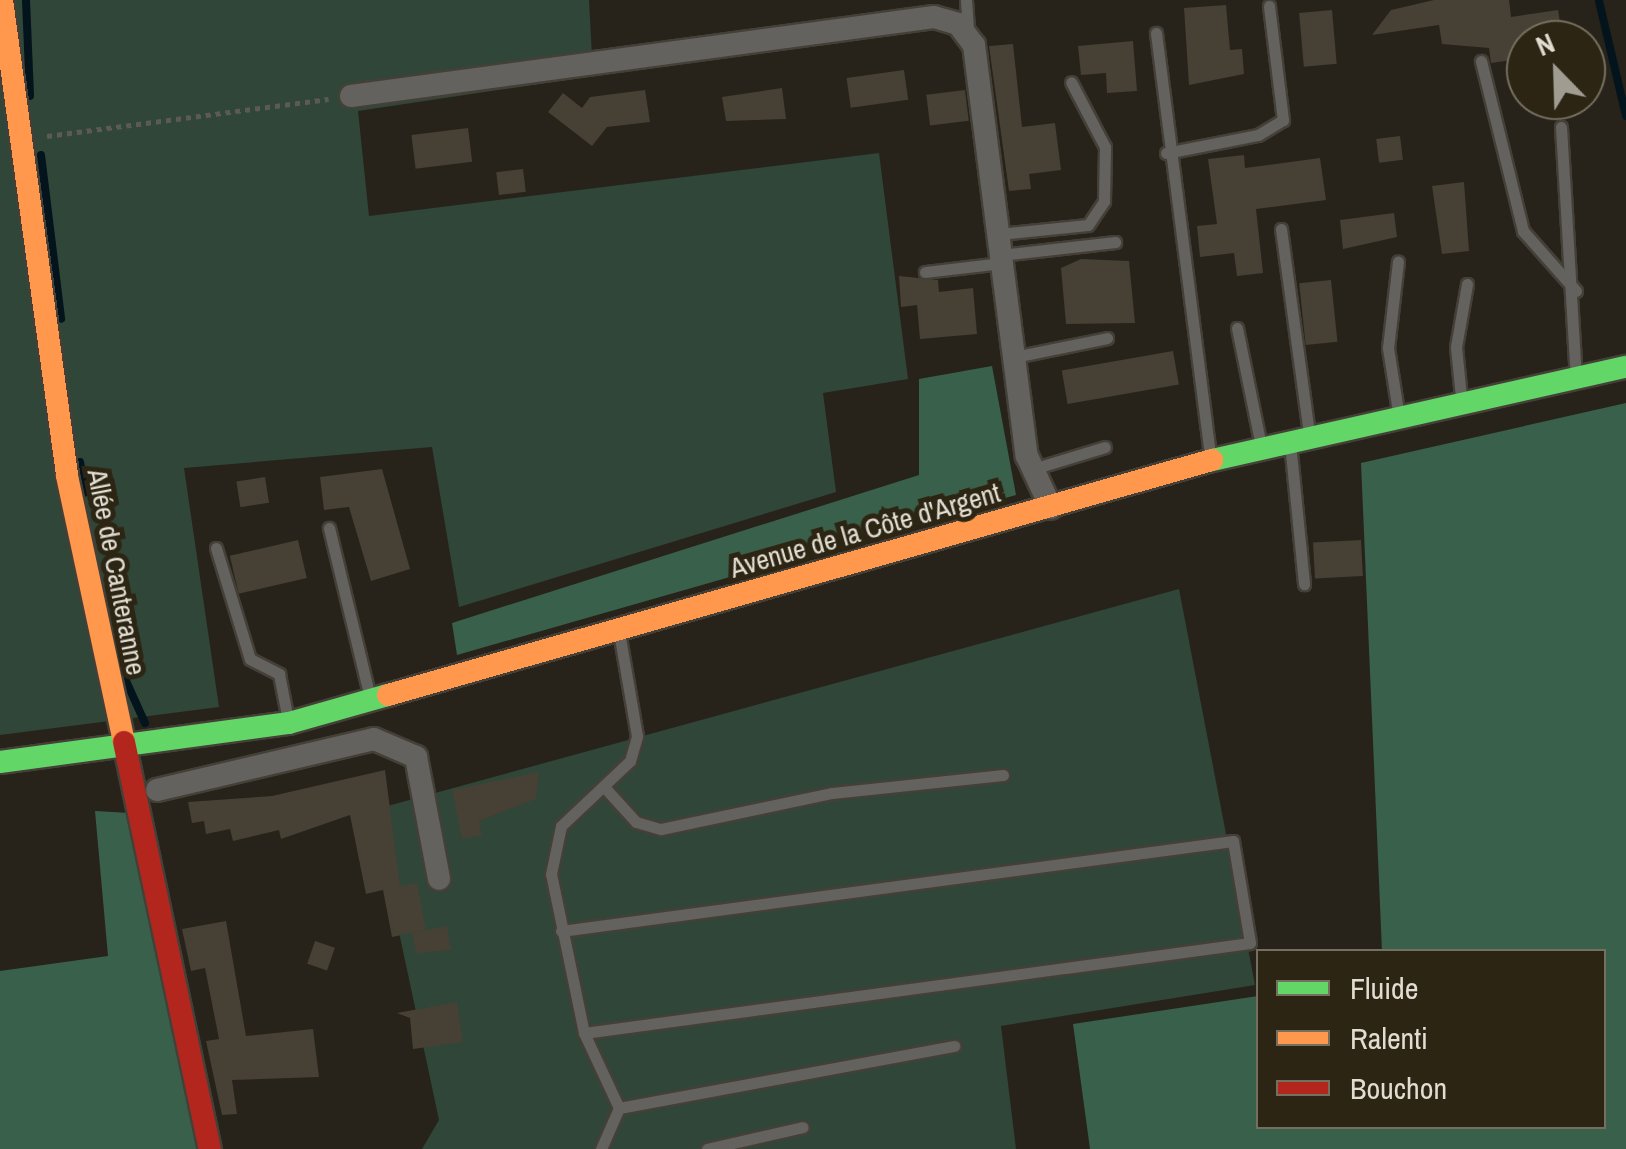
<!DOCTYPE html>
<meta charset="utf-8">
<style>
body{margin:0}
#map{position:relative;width:1626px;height:1149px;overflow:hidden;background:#27231a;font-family:"Archivo Narrow",sans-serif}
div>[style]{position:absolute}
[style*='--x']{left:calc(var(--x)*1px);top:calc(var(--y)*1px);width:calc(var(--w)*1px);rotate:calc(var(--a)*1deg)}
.green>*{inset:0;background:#2f4638}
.forest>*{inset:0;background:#39604a}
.stream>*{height:8px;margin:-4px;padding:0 4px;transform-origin:4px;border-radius:4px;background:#04141d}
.building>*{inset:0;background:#464035;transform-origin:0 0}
.path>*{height:5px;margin-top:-2.5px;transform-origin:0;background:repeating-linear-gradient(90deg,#5d5a56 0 5px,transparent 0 10px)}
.roads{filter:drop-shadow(2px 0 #444038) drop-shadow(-2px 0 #444038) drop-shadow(0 2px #444038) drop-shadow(0 -2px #444038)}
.lane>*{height:11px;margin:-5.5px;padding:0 5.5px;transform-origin:5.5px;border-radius:5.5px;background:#64625e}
.street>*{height:22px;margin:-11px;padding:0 11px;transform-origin:11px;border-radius:11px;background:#64625e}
.fast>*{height:22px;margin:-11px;padding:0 11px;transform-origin:11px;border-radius:11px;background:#63d668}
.slow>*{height:22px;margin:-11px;padding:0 11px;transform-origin:11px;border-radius:11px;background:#ff974d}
.jam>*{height:22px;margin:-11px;padding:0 11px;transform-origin:11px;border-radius:11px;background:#b3261e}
span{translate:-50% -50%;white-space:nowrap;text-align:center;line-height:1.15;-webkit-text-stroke:10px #2d2514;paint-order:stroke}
.street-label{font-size:28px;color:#e2ddd2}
.legend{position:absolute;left:1256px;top:949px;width:350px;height:180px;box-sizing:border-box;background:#2d2514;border:2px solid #756f60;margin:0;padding:12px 18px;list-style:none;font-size:30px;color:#e2ddd2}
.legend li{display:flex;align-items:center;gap:20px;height:50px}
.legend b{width:50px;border:2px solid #756f60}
.north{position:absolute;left:1506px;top:20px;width:100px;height:100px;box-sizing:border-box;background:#2d2514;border:2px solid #756f60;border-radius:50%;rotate:337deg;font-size:28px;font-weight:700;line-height:40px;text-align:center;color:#e2ddd2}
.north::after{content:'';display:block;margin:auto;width:35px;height:45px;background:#a19c92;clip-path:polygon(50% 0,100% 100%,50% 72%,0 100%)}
</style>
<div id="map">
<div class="green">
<i style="clip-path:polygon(0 0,589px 0,593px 76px,358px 111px,369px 216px,879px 153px,908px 379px,823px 393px,836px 492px,459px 607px,432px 447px,184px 468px,219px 707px,0 735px)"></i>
<i style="clip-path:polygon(1179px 589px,1255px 985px,1001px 1026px,1016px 1149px,422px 1149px,439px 1120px,373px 810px)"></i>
</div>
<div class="forest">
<i style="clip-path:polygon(992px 366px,1016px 495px,457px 655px,452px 623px,919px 475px,919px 379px)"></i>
<i style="clip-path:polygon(1626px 403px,1626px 1149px,1090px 1149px,1073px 1024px,1258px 996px,1258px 1126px,1604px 1126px,1604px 952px,1382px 951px,1361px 463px)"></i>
<i style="clip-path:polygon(95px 811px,130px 813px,204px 1149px,0 1149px,0 971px,108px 956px)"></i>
</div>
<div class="stream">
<i style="--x:26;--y:0;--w:96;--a:87.6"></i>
<i style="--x:1599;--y:1;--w:118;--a:76.8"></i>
<i style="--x:41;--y:155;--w:165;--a:83"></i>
<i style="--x:80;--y:462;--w:31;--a:79"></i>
<i style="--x:122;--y:672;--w:56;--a:65.7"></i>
</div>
<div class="building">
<i style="clip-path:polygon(1434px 0,1509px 0,1511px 17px,1558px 10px,1563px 40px,1526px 40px,1526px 58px,1491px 63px,1489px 48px,1442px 44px,1439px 25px,1372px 35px,1391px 10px)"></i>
<i style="clip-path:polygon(1226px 5px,1230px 50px,1242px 49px,1244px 74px,1189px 85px,1184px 8px)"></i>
<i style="left:1332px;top:10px;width:54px;height:33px;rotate:85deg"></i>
<i style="clip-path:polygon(1133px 41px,1137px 91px,1107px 93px,1106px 73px,1081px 75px,1078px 46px)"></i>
<i style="clip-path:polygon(1013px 44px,1022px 127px,1055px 123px,1061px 170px,1029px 174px,1031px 189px,1009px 191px,989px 46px)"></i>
<i style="left:904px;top:70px;width:30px;height:58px;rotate:82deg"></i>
<i style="clip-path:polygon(782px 88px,786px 119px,726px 121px,722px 97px)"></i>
<i style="clip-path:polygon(645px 90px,650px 122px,607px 127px,592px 146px,548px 112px,563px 93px,582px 108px,590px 97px)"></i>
<i style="left:965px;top:90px;width:31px;height:39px;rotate:83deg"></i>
<i style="left:468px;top:128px;width:34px;height:57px;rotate:83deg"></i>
<i style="left:1400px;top:136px;width:24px;height:24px;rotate:83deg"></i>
<i style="clip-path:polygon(1244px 155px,1245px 168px,1320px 158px,1326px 200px,1256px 209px,1263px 273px,1237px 276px,1234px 253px,1200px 257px,1197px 226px,1217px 224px,1208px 159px)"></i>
<i style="left:523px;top:169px;width:23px;height:27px;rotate:83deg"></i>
<i style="clip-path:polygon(1464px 182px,1469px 251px,1442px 254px,1432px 186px)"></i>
<i style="clip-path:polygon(1394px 213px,1397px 237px,1343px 249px,1340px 220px)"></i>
<i style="clip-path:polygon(1081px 259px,1129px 261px,1135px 323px,1066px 324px,1061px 268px)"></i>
<i style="clip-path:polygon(899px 276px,938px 280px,939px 292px,973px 288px,977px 334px,920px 339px,917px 305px,901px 307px)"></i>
<i style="left:1331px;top:280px;width:62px;height:32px;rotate:84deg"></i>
<i style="left:1173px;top:351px;width:34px;height:113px;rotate:80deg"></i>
<i style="clip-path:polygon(382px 469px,410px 569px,371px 581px,349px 507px,324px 510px,320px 477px)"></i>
<i style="left:265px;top:477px;width:26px;height:29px;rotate:81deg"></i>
<i style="left:298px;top:540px;width:39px;height:70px;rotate:77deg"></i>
<i style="left:1361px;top:540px;width:36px;height:48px;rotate:87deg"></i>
<i style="clip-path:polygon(385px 770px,400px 886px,417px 883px,426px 930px,392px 937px,383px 890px,366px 894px,350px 815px,281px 839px,279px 830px,233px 841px,230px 829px,206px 834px,204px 821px,192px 823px,188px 802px,272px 796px)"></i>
<i style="clip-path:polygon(539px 772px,536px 799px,479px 821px,482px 835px,462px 839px,452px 790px)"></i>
<i style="clip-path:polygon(226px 921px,246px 1036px,313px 1029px,319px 1077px,232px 1080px,237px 1114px,222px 1115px,206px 1041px,219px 1039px,205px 968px,191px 971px,182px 929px)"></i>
<i style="clip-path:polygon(447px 926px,451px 950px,416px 953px,412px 933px)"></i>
<i style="left:315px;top:941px;width:21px;height:24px;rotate:19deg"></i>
<i style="clip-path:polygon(457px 1002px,463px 1042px,413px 1049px,410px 1018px,397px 1013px)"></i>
</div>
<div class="path">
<i style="--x:47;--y:136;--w:284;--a:-7.5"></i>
</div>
<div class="roads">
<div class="lane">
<i style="--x:966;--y:0;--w:31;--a:86"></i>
<i style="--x:1156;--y:33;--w:431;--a:82.7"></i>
<i style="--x:1481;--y:61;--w:175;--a:76.1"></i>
<i style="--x:1523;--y:231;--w:80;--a:48.5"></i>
<i style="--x:1561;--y:127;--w:249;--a:86.6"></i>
<i style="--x:1166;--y:153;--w:94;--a:-11.1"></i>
<i style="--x:1258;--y:135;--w:29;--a:-31"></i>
<i style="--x:1283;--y:120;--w:115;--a:-97"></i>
<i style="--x:1281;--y:229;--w:206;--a:82.2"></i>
<i style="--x:999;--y:234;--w:89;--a:-5.8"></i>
<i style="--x:1088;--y:225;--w:29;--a:-56"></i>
<i style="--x:1104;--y:201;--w:54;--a:-88.9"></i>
<i style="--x:1105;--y:147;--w:73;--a:-117.6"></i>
<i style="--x:1001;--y:255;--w:115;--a:-6.5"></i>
<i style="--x:925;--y:272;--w:78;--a:-6.7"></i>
<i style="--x:1237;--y:328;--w:120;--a:78.5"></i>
<i style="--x:1014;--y:357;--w:95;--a:-11.5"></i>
<i style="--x:1461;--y:397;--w:50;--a:-95.7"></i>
<i style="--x:1456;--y:347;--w:64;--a:-80.1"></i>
<i style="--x:1398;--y:411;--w:64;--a:-99"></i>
<i style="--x:1388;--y:348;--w:87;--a:-83.4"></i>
<i style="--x:1290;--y:443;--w:142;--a:84.3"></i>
<i style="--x:1033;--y:469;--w:75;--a:-17"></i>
<i style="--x:329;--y:528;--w:175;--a:76.4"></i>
<i style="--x:216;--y:548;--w:116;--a:73"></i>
<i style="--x:250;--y:659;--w:33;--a:27"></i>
<i style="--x:279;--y:674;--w:47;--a:78.9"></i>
<i style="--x:605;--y:788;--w:46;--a:47.6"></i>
<i style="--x:636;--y:822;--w:26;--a:16"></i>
<i style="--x:661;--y:829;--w:175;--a:-11.9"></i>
<i style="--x:832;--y:793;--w:172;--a:-6"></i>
<i style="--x:561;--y:931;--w:678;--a:-7.63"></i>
<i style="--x:1233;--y:841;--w:103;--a:80.5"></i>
<i style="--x:1250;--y:943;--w:672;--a:172.3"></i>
<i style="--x:619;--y:1108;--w:341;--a:-10.5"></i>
<i style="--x:601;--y:1149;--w:45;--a:-66.3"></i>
<i style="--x:619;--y:1108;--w:83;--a:-115"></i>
<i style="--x:584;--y:1033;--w:162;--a:-101.7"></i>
<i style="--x:551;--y:874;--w:49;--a:-78.2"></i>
<i style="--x:561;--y:826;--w:95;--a:-43.3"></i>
<i style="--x:630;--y:761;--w:26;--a:-74"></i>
<i style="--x:637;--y:736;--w:106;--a:-99.8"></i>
<i style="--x:707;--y:1149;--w:98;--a:-12.9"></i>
</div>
<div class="street">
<i style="--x:351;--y:96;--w:588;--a:-7.72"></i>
<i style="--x:934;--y:17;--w:25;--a:16"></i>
<i style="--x:958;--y:24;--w:26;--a:53"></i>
<i style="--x:974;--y:45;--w:414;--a:82.7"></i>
<i style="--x:1027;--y:456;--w:57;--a:65.2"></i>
<i style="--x:157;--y:790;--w:223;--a:-13.2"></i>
<i style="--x:374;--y:739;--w:46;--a:23.2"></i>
<i style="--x:416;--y:757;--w:124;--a:79.3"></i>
</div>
<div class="fast">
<i style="--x:1212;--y:460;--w:424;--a:-12.7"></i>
<i style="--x:0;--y:762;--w:292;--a:-7.7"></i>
<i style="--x:289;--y:723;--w:103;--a:-15.8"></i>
</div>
<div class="slow">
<i style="--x:2;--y:0;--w:480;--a:82.2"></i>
<i style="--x:67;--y:476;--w:272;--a:77.9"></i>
<i style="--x:388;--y:695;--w:857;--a:-15.92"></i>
</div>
<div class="jam">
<i style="--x:124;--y:742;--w:416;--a:78.1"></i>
</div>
</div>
<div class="street-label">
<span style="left:865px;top:530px;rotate:-16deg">Avenue de la Côte d'Argent</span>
<span style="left:117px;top:572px;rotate:79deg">Allée de Canteranne</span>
</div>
<ul class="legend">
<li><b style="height:12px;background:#63d668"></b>Fluide</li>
<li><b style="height:12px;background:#ff974d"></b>Ralenti</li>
<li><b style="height:12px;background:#b3261e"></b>Bouchon</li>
</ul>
<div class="north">N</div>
</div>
